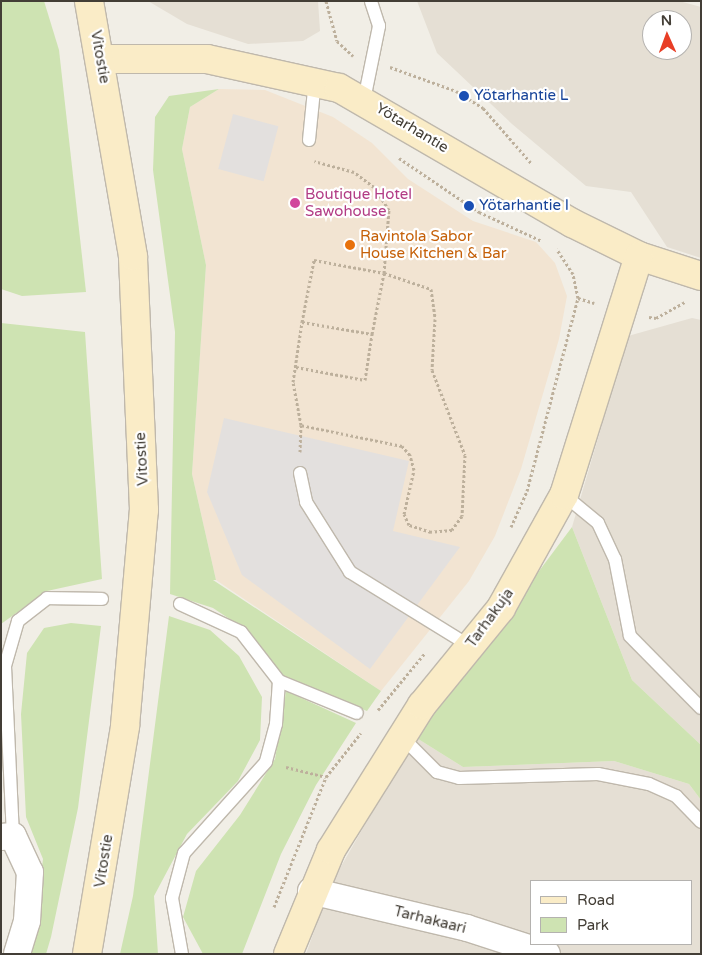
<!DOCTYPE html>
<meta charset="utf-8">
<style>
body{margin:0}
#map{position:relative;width:702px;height:955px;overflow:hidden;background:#f1eee6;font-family:"Varela Round",sans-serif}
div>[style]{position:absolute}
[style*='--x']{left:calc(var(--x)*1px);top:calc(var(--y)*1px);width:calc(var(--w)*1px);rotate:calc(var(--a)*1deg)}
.residential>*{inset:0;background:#e5dfd4}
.commercial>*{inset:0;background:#f2e4d2}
.green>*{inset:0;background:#cee3b2}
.parking>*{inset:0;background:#e3e0de;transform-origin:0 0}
.path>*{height:3px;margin-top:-1.5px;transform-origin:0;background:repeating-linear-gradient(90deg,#bdb09c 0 2.5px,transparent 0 5px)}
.roads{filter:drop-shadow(1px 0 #bfb8ac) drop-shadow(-1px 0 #bfb8ac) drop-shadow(0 1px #bfb8ac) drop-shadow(0 -1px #bfb8ac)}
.lane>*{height:12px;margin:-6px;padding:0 6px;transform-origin:6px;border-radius:6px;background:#fff}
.street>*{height:26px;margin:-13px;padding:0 13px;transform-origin:13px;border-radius:13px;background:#fff}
.secondary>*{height:28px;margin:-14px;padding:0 14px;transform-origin:14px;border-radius:14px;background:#faecc7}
.dots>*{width:14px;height:14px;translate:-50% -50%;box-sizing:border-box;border:2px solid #fff;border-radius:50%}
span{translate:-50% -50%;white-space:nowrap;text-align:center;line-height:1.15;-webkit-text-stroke:4.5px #fff;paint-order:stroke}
.street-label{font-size:15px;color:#433e36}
.transit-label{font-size:15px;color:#164399}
.left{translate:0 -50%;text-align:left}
.hotel-label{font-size:15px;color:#b23c85}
.food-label{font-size:15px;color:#c56008}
.frame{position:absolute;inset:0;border:2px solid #433e36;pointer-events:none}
.legend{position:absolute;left:530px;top:880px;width:162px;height:65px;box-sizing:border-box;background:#fff;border:1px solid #b4b2af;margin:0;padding:6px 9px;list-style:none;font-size:15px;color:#433e36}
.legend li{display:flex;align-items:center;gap:10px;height:25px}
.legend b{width:25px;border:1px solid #b4b2af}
.north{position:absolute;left:642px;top:10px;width:50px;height:50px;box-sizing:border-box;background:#fff;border:1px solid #b4b2af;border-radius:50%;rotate:358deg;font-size:14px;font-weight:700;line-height:20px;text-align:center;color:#433e36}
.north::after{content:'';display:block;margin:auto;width:18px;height:22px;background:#e83e26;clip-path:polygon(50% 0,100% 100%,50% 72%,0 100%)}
</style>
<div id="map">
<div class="residential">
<i style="clip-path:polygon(148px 1px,318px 1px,320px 31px,303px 41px,248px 44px,187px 24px)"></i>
<i style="clip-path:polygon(evenodd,417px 1px,679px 1px,701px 7px,701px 258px,667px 247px,631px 192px,586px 186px,512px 124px,437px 53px,417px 1px,652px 20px,682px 20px,682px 50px,652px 50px,652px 20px)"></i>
<i style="clip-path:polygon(692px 318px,701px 320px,701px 745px,632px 680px,572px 527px,628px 336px)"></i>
<i style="clip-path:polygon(evenodd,415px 737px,463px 767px,614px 761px,689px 784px,701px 800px,701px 954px,306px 954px,331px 884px,415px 737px,531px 881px,691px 881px,691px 944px,531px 944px,531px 881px)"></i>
</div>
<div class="commercial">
<i style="clip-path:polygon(219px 89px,265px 90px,333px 117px,372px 143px,408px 179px,473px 221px,536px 242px,555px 263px,567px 296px,559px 339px,521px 469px,495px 536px,469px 581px,381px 691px,216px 580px,192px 474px,206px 265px,182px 149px,190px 107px)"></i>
</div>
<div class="green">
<i style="clip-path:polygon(1px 1px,44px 1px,59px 50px,86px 292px,22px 296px,1px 289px)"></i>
<i style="clip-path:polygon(219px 89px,190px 107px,182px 149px,206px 265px,192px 474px,216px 580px,213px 580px,381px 691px,367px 711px,280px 675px,243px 628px,213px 608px,170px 594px,175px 332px,153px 170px,155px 117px,169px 96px)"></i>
<i style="clip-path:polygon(1px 323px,85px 332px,102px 579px,47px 591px,1px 624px)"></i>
<i style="clip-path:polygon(572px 527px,632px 680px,701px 745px,701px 800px,689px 784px,614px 761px,463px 767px,415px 737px)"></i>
<i style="clip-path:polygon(169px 616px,210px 630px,239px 656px,262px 697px,260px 740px,238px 781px,187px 834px,154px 896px,158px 954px,120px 954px,133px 896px)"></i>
<i style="clip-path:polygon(71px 623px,101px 626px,78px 808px,51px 937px,46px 954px,31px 954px,43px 859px,26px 817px,21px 714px,27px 653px,44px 628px)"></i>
<i style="clip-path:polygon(286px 691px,356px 723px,316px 785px,281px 854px,242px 954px,203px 954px,183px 917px,196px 871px,240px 815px,275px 759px)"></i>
</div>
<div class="parking">
<i style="left:233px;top:114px;width:47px;height:57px;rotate:15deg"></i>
<i style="clip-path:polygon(224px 418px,409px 461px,393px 531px,460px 547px,370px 669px,242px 575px,207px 492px)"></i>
</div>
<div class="path">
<i style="--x:326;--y:1;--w:41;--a:74.6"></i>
<i style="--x:337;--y:41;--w:22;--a:43"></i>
<i style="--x:390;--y:67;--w:70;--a:20"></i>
<i style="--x:456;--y:91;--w:32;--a:32"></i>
<i style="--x:483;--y:108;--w:74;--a:48.8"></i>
<i style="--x:399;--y:158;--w:97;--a:34"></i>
<i style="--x:479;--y:212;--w:69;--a:24.7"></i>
<i style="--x:578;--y:298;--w:17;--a:17"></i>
<i style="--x:649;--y:317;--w:7;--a:8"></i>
<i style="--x:656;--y:318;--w:33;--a:-29"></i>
<i style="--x:302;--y:322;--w:71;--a:9.7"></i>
<i style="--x:372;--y:334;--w:62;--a:-78.9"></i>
<i style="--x:384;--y:273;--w:50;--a:18.8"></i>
<i style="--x:431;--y:289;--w:30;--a:82"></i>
<i style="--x:435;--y:319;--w:51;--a:93.4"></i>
<i style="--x:432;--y:370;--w:91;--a:68.8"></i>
<i style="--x:465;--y:455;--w:61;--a:92.8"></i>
<i style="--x:462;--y:516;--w:17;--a:126"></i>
<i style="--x:452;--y:530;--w:21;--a:175"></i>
<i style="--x:431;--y:532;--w:23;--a:-162"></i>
<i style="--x:409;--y:525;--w:12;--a:-114"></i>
<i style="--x:404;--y:514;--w:45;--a:-77.2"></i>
<i style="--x:414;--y:470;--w:16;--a:-105"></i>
<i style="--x:410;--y:455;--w:12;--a:-132"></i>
<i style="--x:402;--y:446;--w:103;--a:-168.3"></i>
<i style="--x:301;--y:425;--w:44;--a:-100.5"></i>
<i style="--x:293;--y:382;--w:61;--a:-81.5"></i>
<i style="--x:302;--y:322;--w:63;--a:-79"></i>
<i style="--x:314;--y:260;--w:71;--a:10.5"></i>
<i style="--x:384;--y:273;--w:63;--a:-85.5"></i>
<i style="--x:389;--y:210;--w:27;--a:-123"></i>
<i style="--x:374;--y:187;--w:25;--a:-143"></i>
<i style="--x:354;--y:172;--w:41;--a:-164.6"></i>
<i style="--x:296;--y:367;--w:70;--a:10.7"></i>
<i style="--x:365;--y:380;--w:47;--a:-81.3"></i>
<i style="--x:300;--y:452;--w:27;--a:-88"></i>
<i style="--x:511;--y:527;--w:39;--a:-66"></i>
<i style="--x:527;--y:491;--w:200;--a:-75.2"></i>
<i style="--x:578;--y:298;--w:25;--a:-102"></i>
<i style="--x:573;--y:274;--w:30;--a:-123"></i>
<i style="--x:378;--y:710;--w:74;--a:-50.5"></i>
<i style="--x:286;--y:767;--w:41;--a:14"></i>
<i style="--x:274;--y:907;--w:140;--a:-68.2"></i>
<i style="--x:326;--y:777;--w:56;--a:-51.5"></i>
</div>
<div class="roads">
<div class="lane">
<i style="--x:364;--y:100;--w:76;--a:-78.5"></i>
<i style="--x:379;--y:26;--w:26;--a:-108"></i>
<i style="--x:309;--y:140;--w:60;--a:-84.3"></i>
<i style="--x:300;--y:473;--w:30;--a:78"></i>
<i style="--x:306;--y:502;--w:83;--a:57.8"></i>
<i style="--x:350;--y:572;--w:141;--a:31.7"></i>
<i style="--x:564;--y:495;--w:44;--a:39.5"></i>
<i style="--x:598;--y:523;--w:40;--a:65"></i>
<i style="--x:615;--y:559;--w:78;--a:79"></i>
<i style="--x:630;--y:636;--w:101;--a:45.4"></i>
<i style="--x:180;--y:604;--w:67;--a:24.7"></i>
<i style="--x:241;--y:632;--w:62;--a:52.2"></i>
<i style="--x:279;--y:681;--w:43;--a:94"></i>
<i style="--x:276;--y:724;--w:39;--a:105"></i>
<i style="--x:266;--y:762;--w:122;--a:132"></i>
<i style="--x:184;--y:853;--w:47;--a:104.9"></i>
<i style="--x:172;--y:898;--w:57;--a:79.9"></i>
<i style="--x:279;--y:681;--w:84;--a:22.3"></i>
<i style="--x:411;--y:746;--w:37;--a:45"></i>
<i style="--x:437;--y:772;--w:23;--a:15"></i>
<i style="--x:459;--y:778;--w:139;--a:-1.6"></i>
<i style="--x:598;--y:774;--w:52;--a:11.1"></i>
<i style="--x:649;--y:784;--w:30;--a:24"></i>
<i style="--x:676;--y:796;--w:36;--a:46"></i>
<i style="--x:13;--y:836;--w:170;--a:-92.7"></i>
<i style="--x:5;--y:666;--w:47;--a:-73.9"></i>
<i style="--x:18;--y:621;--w:37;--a:-38"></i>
<i style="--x:47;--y:598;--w:55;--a:1"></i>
</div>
<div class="street">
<i style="--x:1;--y:837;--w:12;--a:-5"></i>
<i style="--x:13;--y:836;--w:40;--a:65"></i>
<i style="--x:30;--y:872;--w:49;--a:93.5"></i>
<i style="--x:27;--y:921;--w:34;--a:107"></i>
<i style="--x:311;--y:891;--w:160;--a:13.3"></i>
<i style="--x:467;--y:928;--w:84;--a:18"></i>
</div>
<div class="secondary">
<i style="--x:101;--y:59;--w:106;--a:0"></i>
<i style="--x:207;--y:59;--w:135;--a:12.4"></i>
<i style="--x:339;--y:88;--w:269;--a:30.1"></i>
<i style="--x:572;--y:223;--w:75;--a:26.2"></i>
<i style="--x:639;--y:256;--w:65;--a:17.9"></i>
<i style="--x:87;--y:954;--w:231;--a:-80.5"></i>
<i style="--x:125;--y:726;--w:217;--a:-85"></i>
<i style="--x:144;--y:510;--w:254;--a:-92.5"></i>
<i style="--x:133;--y:256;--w:259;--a:-99.8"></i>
<i style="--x:288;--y:954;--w:113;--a:-67.5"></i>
<i style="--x:331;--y:850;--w:171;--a:-57.9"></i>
<i style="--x:422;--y:705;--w:125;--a:-50.8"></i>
<i style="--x:501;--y:608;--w:129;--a:-60.9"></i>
<i style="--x:564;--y:495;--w:250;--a:-72.6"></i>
</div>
</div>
<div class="dots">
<i style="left:464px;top:96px;background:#1a4fb4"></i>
<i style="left:295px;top:203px;background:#d1479c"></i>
<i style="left:469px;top:206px;background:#1a4fb4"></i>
<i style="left:350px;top:245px;background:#e8710a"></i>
</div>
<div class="street-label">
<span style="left:100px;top:57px;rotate:80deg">Vitostie</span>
<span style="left:412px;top:128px;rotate:31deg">Yötarhantie</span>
<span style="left:142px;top:459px;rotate:-93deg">Vitostie</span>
<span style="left:490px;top:618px;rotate:-54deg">Tarhakuja</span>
<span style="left:104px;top:861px;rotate:-81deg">Vitostie</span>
<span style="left:430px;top:920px;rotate:14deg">Tarhakaari</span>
</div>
<div class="transit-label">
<span class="left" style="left:474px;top:96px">Yötarhantie L</span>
<span class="left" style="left:479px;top:206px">Yötarhantie I</span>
</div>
<div class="hotel-label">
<span class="left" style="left:305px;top:203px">Boutique Hotel<br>Sawohouse</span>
</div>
<div class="food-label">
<span class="left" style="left:360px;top:245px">Ravintola Sabor<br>House Kitchen &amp; Bar</span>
</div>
<div class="frame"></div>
<ul class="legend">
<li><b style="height:6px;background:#faecc7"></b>Road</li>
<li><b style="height:14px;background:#cee3b2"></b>Park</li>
</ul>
<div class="north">N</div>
</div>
